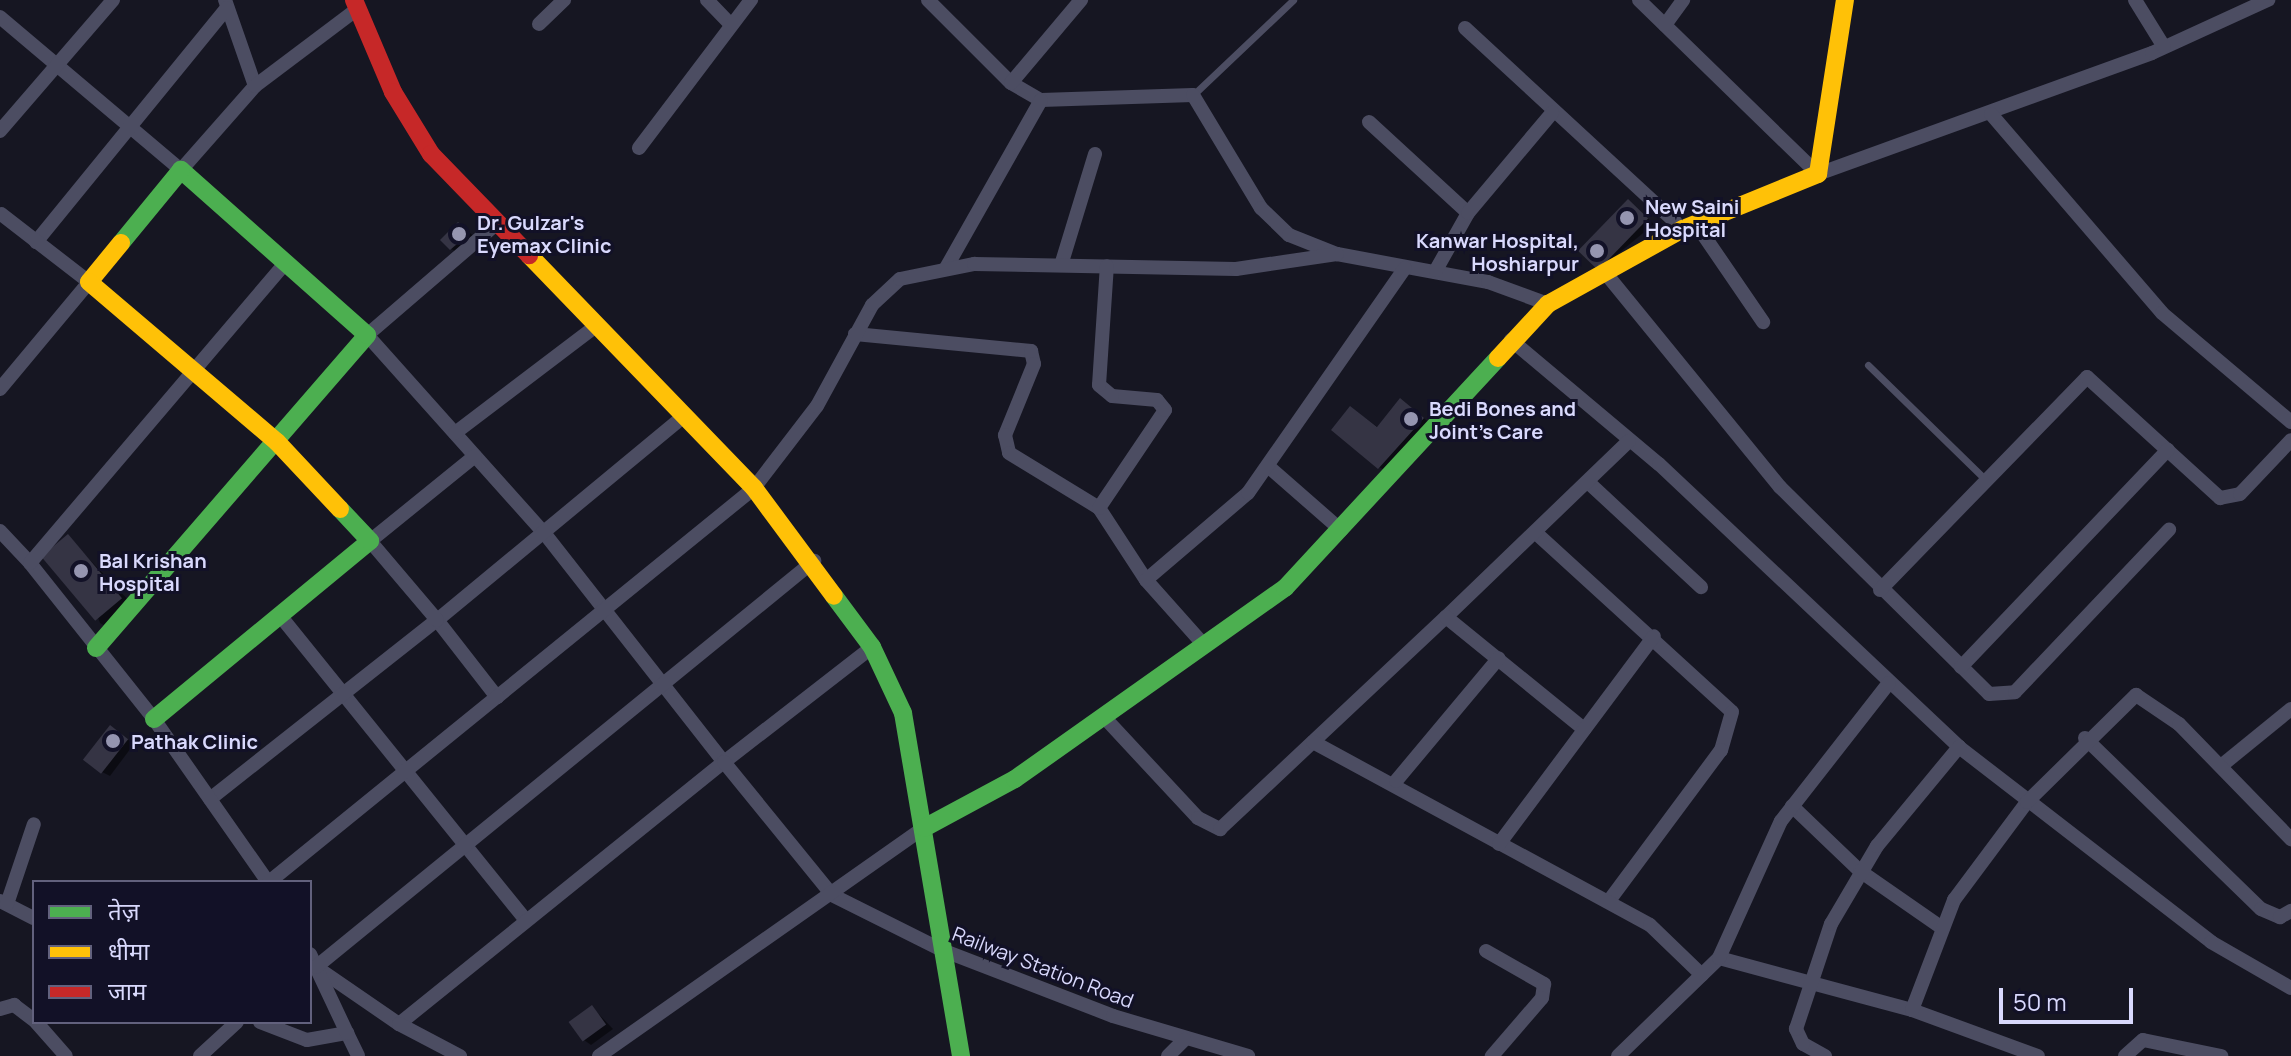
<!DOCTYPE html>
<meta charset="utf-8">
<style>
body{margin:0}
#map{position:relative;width:2291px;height:1056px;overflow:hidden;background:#161622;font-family:Manrope,"Noto Sans Devanagari",sans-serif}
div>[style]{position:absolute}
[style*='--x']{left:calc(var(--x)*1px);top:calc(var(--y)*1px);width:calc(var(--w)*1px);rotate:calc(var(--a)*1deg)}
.shadow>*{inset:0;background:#0007}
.building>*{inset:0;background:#353444;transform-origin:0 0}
.lane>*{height:7px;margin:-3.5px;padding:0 3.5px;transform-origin:3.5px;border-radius:3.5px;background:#4c4d62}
.street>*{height:14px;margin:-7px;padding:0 7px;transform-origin:7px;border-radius:7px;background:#4c4d62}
.fast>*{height:18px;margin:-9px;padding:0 9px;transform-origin:9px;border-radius:9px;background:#4caf50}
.slow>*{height:18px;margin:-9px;padding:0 9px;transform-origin:9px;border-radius:9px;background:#ffc107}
.jam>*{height:18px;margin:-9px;padding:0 9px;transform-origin:9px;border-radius:9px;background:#c62828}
.dots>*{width:22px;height:22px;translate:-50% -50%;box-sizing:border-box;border:4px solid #121127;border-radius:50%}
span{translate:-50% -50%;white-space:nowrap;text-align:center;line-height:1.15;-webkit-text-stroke:6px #121127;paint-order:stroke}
.poi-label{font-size:20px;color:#d9d9fd;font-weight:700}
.left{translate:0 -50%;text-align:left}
.right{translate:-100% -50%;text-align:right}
.street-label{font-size:20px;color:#d9d9fd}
.legend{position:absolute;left:32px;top:880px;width:280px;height:144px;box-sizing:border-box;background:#121127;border:2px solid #62617d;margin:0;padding:10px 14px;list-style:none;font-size:24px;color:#d9d9fd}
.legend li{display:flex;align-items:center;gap:16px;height:40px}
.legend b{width:40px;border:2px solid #62617d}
.scale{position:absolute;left:1999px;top:988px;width:134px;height:36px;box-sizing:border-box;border:4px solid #d9d9fd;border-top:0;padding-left:10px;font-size:24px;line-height:28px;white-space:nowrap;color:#d9d9fd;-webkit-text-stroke:6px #121127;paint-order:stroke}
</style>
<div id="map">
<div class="shadow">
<i style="clip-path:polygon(1628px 201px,1654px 224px,1601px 268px,1593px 263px)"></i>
<i style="clip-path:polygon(459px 224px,476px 238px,459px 253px,451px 249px)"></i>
<i style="clip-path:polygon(1401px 401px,1434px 426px,1390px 473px,1379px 467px,1351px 408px,1379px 428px)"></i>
<i style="clip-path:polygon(68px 537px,134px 606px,112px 630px,100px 623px)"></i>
<i style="clip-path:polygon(118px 732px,134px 744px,110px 776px,102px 772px)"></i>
<i style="clip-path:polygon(592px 1007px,613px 1029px,591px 1045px,584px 1040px)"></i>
</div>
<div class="building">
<i style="left:1628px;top:199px;width:28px;height:72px;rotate:44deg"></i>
<i style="clip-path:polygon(458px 222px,470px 233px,450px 250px,440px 240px)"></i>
<i style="clip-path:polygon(1400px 398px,1424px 418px,1378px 469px,1331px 430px,1350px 406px,1377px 427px)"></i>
<i style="left:68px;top:534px;width:84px;height:35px;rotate:50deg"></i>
<i style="left:110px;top:725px;width:23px;height:44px;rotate:38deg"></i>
<i style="left:592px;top:1005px;width:24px;height:29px;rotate:54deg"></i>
</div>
<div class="lane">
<i style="--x:1193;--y:95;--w:138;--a:-43.5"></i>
<i style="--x:1868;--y:365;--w:165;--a:44.3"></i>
</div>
<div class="street">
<i style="--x:707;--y:0;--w:33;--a:46"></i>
<i style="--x:928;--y:0;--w:117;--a:45"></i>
<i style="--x:1011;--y:83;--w:34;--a:30"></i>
<i style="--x:1041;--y:100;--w:152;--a:-1.9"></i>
<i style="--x:1193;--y:95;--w:132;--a:59"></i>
<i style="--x:1261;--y:208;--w:39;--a:44"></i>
<i style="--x:1289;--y:235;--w:52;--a:21.6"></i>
<i style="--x:1337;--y:254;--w:154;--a:10.5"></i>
<i style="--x:1488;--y:282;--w:64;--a:20.1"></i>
<i style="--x:1639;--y:0;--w:250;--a:44.2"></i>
<i style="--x:1818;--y:174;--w:355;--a:-19.9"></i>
<i style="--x:2152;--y:53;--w:128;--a:-24.6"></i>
<i style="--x:2135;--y:0;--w:55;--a:58.3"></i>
<i style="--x:0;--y:17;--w:237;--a:40.2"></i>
<i style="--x:181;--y:170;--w:112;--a:-48.6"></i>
<i style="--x:255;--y:86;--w:91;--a:-109.2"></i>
<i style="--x:539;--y:24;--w:35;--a:-44"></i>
<i style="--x:1665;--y:25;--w:31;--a:-54"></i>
<i style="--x:1465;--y:28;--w:297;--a:42.7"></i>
<i style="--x:1011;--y:83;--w:109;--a:-49.9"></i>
<i style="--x:255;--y:86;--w:128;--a:-37"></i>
<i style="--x:1991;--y:114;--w:262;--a:49.3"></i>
<i style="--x:2162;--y:313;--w:169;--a:40.2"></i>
<i style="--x:1369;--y:122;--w:134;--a:42.6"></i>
<i style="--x:0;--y:131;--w:173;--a:-49.2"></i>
<i style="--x:639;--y:148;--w:186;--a:-52.9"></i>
<i style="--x:1696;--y:224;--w:119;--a:55.6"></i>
<i style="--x:495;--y:225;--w:169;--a:139.3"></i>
<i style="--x:367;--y:335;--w:267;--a:48.2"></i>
<i style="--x:545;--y:534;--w:290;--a:51.9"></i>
<i style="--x:724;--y:762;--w:187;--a:-37.8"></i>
<i style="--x:36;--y:242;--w:302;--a:-50.8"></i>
<i style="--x:1062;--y:262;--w:113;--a:-73"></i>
<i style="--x:946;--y:268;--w:193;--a:-60.5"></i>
<i style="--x:1436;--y:270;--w:65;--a:-60.7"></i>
<i style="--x:1468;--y:213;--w:131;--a:-50"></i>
<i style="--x:1603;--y:270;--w:280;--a:50.8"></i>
<i style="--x:1780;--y:487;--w:294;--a:44.7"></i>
<i style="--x:1989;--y:694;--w:26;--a:-4"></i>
<i style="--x:2015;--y:692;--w:224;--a:-46.5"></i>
<i style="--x:855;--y:334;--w:177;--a:5.5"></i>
<i style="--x:1031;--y:351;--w:13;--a:77"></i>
<i style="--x:1034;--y:364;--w:77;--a:112.2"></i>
<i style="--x:1005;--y:435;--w:18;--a:77"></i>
<i style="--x:1009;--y:453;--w:105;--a:31.4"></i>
<i style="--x:1099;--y:508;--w:86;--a:56.9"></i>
<i style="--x:1146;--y:580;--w:86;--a:48.3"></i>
<i style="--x:1511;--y:340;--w:193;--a:40"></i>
<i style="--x:1659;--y:464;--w:412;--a:43.3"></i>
<i style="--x:1959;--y:747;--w:319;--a:37.7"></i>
<i style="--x:2211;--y:942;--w:92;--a:29.9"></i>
<i style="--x:0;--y:389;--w:139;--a:-50.2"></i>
<i style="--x:89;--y:282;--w:111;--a:-142.3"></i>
<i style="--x:684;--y:416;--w:320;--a:140.4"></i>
<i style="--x:437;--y:620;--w:98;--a:52.1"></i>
<i style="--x:497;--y:697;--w:331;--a:-39.1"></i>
<i style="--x:754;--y:488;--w:103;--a:-52.5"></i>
<i style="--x:817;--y:406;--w:115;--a:-61.4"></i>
<i style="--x:872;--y:305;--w:38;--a:-43"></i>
<i style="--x:900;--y:279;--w:76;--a:-11.5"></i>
<i style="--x:974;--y:264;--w:262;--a:1.1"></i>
<i style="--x:1236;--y:269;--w:102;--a:-8.4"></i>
<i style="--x:455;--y:433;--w:177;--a:-37.2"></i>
<i style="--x:1269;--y:467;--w:96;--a:41.2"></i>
<i style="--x:1589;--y:483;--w:153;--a:42.9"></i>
<i style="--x:1099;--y:508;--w:118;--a:-56"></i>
<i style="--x:1165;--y:410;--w:13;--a:-129"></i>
<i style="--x:1157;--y:400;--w:45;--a:-174.9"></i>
<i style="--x:1112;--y:396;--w:17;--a:-140"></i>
<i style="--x:1099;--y:385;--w:119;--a:-86.2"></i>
<i style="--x:0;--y:531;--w:44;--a:46.8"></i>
<i style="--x:1536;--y:533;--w:265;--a:42.4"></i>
<i style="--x:1732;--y:712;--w:40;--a:106"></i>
<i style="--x:1721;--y:750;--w:188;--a:126.6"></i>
<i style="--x:1146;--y:580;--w:134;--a:-40.5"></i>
<i style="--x:1248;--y:493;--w:274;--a:-55.1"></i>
<i style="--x:1880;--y:590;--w:297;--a:-45.8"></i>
<i style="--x:2087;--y:377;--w:180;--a:42.3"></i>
<i style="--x:2220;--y:498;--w:20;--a:-11"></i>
<i style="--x:2240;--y:494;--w:74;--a:-46.6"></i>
<i style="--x:1446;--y:617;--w:254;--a:-43.9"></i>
<i style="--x:282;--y:618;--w:388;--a:51.1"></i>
<i style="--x:1961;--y:667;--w:300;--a:-46.4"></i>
<i style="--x:1104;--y:717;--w:138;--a:47.1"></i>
<i style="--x:1198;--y:818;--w:25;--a:27"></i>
<i style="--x:1220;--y:829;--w:310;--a:-43.2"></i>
<i style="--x:1446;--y:617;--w:178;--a:39.1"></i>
<i style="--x:2085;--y:738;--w:245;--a:44.2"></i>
<i style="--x:2261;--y:909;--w:21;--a:23"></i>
<i style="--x:2280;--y:917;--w:13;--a:-29"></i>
<i style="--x:1313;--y:742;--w:383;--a:28.5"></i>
<i style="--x:1650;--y:925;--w:72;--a:43.9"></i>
<i style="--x:2221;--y:766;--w:90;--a:-39.2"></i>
<i style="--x:1396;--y:781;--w:160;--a:-50.1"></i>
<i style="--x:210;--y:799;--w:289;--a:-38.3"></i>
<i style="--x:437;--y:620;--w:104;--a:-130.3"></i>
<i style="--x:370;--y:541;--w:135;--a:-39"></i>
<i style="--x:1792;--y:806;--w:94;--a:43.7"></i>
<i style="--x:1860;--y:871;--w:100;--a:34.8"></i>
<i style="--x:1499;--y:844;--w:259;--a:-53.3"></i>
<i style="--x:268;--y:882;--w:199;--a:-125"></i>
<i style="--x:154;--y:719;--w:199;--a:-128.5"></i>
<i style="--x:30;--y:563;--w:395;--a:-49.6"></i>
<i style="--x:269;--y:882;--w:294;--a:-39.1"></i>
<i style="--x:0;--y:901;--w:38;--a:27"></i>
<i style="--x:7;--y:904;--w:84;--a:-71.4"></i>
<i style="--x:1486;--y:951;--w:67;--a:29.6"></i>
<i style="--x:1544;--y:984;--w:14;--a:98"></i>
<i style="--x:1542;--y:998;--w:77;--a:130.8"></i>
<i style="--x:310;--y:954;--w:14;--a:65"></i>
<i style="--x:316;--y:967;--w:101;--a:34.5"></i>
<i style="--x:399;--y:1024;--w:417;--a:-38.9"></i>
<i style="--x:724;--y:762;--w:171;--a:50.9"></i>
<i style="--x:832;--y:895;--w:123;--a:26.6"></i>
<i style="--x:942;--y:950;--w:183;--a:21.1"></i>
<i style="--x:1113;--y:1016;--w:141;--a:16.5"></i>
<i style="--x:1719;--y:958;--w:200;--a:15.1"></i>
<i style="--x:1912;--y:1010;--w:134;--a:20.1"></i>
<i style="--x:0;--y:1009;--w:15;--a:-16"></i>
<i style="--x:14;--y:1005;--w:25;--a:37"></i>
<i style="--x:1912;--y:1010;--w:118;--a:-69.1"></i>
<i style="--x:1954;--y:900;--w:122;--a:-53.3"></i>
<i style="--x:2027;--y:802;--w:153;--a:-44.5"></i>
<i style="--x:2136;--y:695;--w:52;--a:34"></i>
<i style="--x:2179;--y:724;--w:161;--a:45.8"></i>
<i style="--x:36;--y:1022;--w:45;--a:48.6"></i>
<i style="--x:260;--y:1022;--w:50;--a:21"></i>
<i style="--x:307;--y:1040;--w:41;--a:-9.9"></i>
<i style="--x:347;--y:1033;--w:25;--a:64"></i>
<i style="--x:399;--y:1024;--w:69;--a:27.7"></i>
<i style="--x:347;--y:1033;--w:73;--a:-115.2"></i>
<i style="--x:316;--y:967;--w:643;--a:-39.19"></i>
<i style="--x:200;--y:1056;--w:50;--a:-42.6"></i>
<i style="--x:599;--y:1056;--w:397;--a:-35.1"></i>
<i style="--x:1168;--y:1056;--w:23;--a:-45"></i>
<i style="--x:1618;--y:1056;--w:141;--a:-44.1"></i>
<i style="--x:1719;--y:958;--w:150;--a:-65.7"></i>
<i style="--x:1781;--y:821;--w:175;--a:-52"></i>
<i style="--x:1825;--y:1056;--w:25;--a:-151"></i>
<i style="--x:1803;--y:1044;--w:17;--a:-115"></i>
<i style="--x:1796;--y:1029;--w:111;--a:-71.6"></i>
<i style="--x:1831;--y:924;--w:91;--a:-59.5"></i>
<i style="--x:1877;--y:846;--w:129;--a:-50.4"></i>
<i style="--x:2125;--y:1056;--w:24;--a:-42"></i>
<i style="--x:2143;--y:1040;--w:80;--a:11.6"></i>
</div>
<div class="fast">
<i style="--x:834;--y:596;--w:64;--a:53.3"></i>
<i style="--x:872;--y:647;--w:73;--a:64.8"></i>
<i style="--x:903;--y:713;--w:348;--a:80.4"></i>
<i style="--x:96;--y:648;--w:414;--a:-49.1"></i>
<i style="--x:367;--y:335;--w:249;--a:-138.4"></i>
<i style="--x:181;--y:170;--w:94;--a:129.4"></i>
<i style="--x:154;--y:719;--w:280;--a:-39.5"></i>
<i style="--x:370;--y:541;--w:44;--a:-133.2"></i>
<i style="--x:924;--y:828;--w:103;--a:-28.3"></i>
<i style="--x:1015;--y:779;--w:331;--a:-35.3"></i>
<i style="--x:1285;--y:588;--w:313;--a:-47.2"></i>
</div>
<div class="slow">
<i style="--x:121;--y:243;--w:50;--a:129.4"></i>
<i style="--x:89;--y:282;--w:247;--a:40.4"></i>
<i style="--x:277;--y:442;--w:92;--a:46.8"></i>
<i style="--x:529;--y:255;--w:324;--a:46"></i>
<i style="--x:754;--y:488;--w:134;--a:53.5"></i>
<i style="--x:1498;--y:358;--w:74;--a:-47.2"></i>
<i style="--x:1548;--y:304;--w:154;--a:-29.1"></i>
<i style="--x:1683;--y:229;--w:146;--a:-22.2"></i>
<i style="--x:1818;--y:174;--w:176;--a:-81.2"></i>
</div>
<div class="jam">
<i style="--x:354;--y:0;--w:100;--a:67"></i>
<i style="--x:393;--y:92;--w:73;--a:58.5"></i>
<i style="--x:431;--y:154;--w:141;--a:45.9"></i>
</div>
<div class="dots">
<i style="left:1627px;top:218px;background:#9595b0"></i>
<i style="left:459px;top:234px;background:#9595b0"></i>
<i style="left:1597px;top:251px;background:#9595b0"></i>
<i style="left:1411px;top:419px;background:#9595b0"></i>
<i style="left:81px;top:571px;background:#9595b0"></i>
<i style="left:113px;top:741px;background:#9595b0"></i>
</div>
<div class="poi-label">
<span class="left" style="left:1645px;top:218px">New Saini<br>Hospital</span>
<span class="left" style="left:477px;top:234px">Dr. Gulzar's<br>Eyemax Clinic</span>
<span class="right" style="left:1579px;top:252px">Kanwar Hospital,<br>Hoshiarpur</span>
<span class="left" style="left:1429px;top:420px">Bedi Bones and<br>Joint's Care</span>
<span class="left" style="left:99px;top:572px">Bal Krishan<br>Hospital</span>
<span class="left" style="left:131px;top:741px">Pathak Clinic</span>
</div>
<div class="street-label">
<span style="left:1043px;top:967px;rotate:21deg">Railway Station Road</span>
</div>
<ul class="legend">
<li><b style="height:10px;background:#4caf50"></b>तेज़</li>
<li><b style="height:10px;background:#ffc107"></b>धीमा</li>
<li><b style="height:10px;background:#c62828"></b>जाम</li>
</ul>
<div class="scale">50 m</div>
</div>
